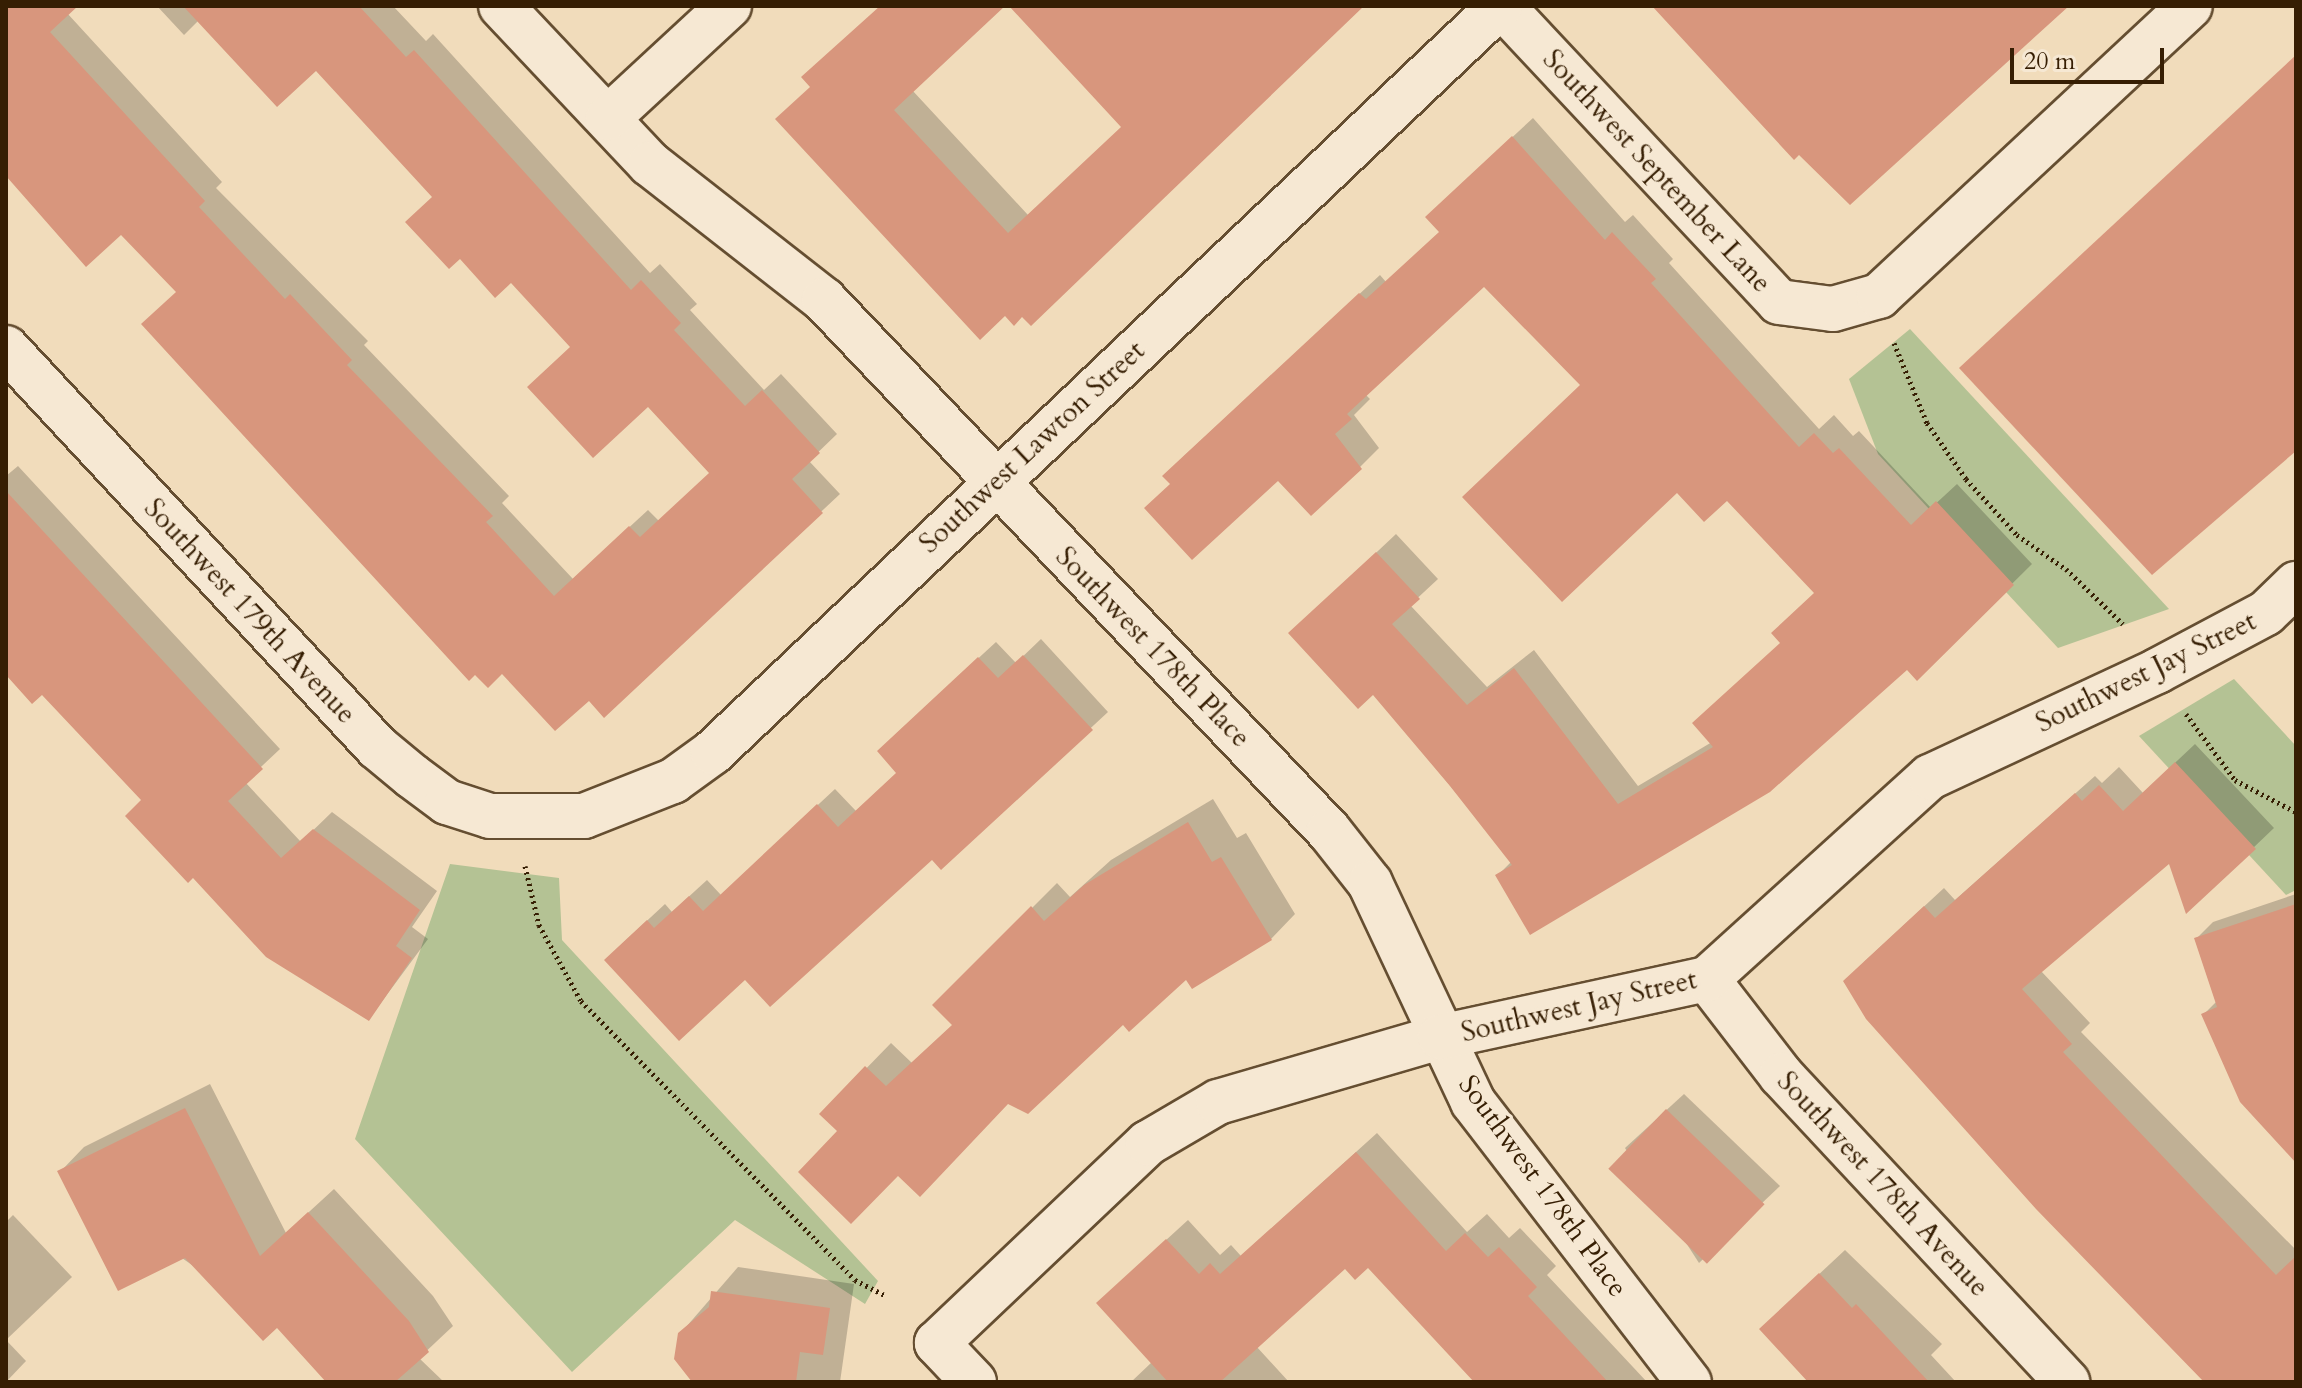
<!DOCTYPE html>
<style>
body{margin:0}
#map{position:relative;width:2302px;height:1388px;overflow:hidden;background:#f1dcbb;font-family:Cardo,serif}
div>[style]{position:absolute}
[style*='--x']{left:calc(var(--x)*1px);top:calc(var(--y)*1px);width:calc(var(--w)*1px);rotate:calc(var(--a)*1deg)}
.green>*{inset:0;background:#b4c294}
.shadow>*{inset:0;background:#0003}
.building>*{inset:0;background:#d8967d;transform-origin:0 0}
.path>*{height:5px;margin-top:-2.5px;transform-origin:0;background:repeating-linear-gradient(90deg,#361e03 0 2px,transparent 0 6px)}
.roads{filter:drop-shadow(2px 0 #654e31) drop-shadow(-2px 0 #654e31) drop-shadow(0 2px #654e31) drop-shadow(0 -2px #654e31)}
.minor>*{height:44px;margin:-22px;padding:0 22px;transform-origin:22px;border-radius:22px;background:#f6e8d3}
span{translate:-50% -50%;white-space:nowrap;text-align:center;line-height:1.15;-webkit-text-stroke:6px #f6e8d3;paint-order:stroke}
.street-label{font-size:28px;color:#361e03}
.frame{position:absolute;inset:0;border:8px solid #361e03;pointer-events:none}
.scale{position:absolute;left:2010px;top:48px;width:154px;height:36px;box-sizing:border-box;border:4px solid #361e03;border-top:0;padding-left:10px;font-size:24px;line-height:28px;white-space:nowrap;color:#361e03;-webkit-text-stroke:6px #f6e8d3;paint-order:stroke}
</style>
<div id="map">
<div class="green">
<i style="clip-path:polygon(1910px 329px,2169px 609px,2058px 648px,1878px 454px,1849px 379px)"></i>
<i style="clip-path:polygon(2234px 679px,2296px 746px,2296px 890px,2286px 895px,2139px 736px)"></i>
<i style="clip-path:polygon(450px 864px,559px 878px,562px 940px,878px 1281px,865px 1304px,735px 1220px,572px 1372px,355px 1139px)"></i>
</div>
<div class="shadow">
<i style="clip-path:polygon(6px 6px,74px 6px,67px 13px,222px 182px,216px 188px,368px 341px,364px 345px,509px 496px,502px 503px,573px 579px,648px 510px,659px 521px,711px 472px,648px 404px,572px 346px,317px 68px,199px 20px,184px 35px,157px 6px,393px 6px,426px 41px,433px 34px,650px 273px,660px 264px,697px 304px,690px 310px,764px 390px,781px 374px,837px 434px,809px 461px,840px 494px,604px 715px,121px 233px,6px 175px)"></i>
<i style="clip-path:polygon(890px 6px,1003px 6px,912px 90px,1028px 215px,1124px 126px,1011px 6px,1361px 6px,1031px 323px,812px 86px)"></i>
<i style="clip-path:polygon(1533px 118px,1625px 222px,1633px 215px,1673px 259px,1669px 263px,1819px 429px,1834px 415px,1853px 436px,1859px 431px,1931px 508px,1957px 484px,2032px 564px,1917px 678px,1907px 668px,1497px 876px,1512px 861px,1310px 615px,1396px 534px,1438px 579px,1410px 605px,1487px 687px,1534px 650px,1638px 786px,1712px 742px,1816px 593px,1728px 498px,1582px 384px,1484px 284px,1365px 394px,1370px 399px,1354px 415px,1379px 448px,1360px 467px,1172px 484px,1183px 457px,1380px 275px,1386px 282px,1441px 231px,1447px 198px)"></i>
<i style="clip-path:polygon(18px 466px,280px 749px,245px 782px,301px 842px,332px 812px,437px 891px,412px 927px,428px 939px,369px 1019px,193px 876px,143px 800px,42px 692px,6px 672px,6px 476px)"></i>
<i style="clip-path:polygon(1041px 639px,1108px 712px,941px 867px,932px 857px,745px 977px,623px 943px,665px 904px,672px 912px,707px 880px,721px 895px,835px 789px,856px 811px,898px 772px,896px 734px,996px 642px,1016px 663px)"></i>
<i style="clip-path:polygon(2195px 744px,2274px 828px,2187px 911px,2170px 861px,2041px 971px,2090px 1023px,2081px 1032px,2296px 1250px,2296px 1382px,2206px 1382px,1864px 962px,1944px 888px,1955px 900px,2095px 776px,2102px 783px,2119px 767px,2143px 793px)"></i>
<i style="clip-path:polygon(1213px 799px,1237px 838px,1246px 833px,1295px 914px,1271px 939px,1187px 976px,898px 1173px,822px 1114px,891px 1043px,912px 1063px,954px 1024px,935px 1005px,1057px 883px,1070px 897px,1111px 860px)"></i>
<i style="clip-path:polygon(2296px 894px,2296px 1160px,2203px 1015px,2217px 1001px,2196px 939px,2213px 922px)"></i>
<i style="clip-path:polygon(210px 1084px,286px 1233px,334px 1189px,433px 1296px,453px 1326px,419px 1358px,444px 1382px,329px 1382px,277px 1325px,60px 1172px,84px 1147px)"></i>
<i style="clip-path:polygon(1684px 1094px,1780px 1186px,1699px 1263px,1625px 1148px)"></i>
<i style="clip-path:polygon(1377px 1133px,1467px 1232px,1487px 1214px,1509px 1238px,1520px 1228px,1556px 1266px,1547px 1275px,1647px 1382px,1504px 1382px,1369px 1266px,1345px 1266px,1256px 1346px,1289px 1382px,1131px 1382px,1152px 1362px,1119px 1283px,1188px 1220px,1220px 1255px,1231px 1245px,1241px 1256px)"></i>
<i style="clip-path:polygon(13px 1215px,72px 1277px,6px 1340px,6px 1222px)"></i>
<i style="clip-path:polygon(1845px 1250px,1942px 1344px,1931px 1355px,1956px 1382px,1811px 1382px,1786px 1305px)"></i>
<i style="clip-path:polygon(738px 1267px,854px 1284px,840px 1382px,694px 1382px,680px 1334px)"></i>
<i style="clip-path:polygon(6px 1340px,26px 1361px,6px 1382px)"></i>
</div>
<div class="building">
<i style="clip-path:polygon(6px 6px,78px 6px,50px 32px,205px 201px,199px 207px,285px 299px,290px 294px,352px 360px,347px 365px,493px 516px,486px 522px,554px 596px,629px 526px,640px 537px,709px 473px,648px 407px,593px 458px,527px 387px,570px 347px,511px 283px,495px 298px,460px 259px,449px 269px,405px 222px,432px 197px,316px 71px,277px 107px,183px 6px,359px 6px,406px 57px,414px 50px,631px 290px,641px 280px,681px 323px,674px 330px,745px 406px,762px 390px,820px 453px,792px 479px,823px 513px,604px 718px,589px 701px,555px 731px,502px 674px,488px 688px,475px 675px,469px 681px,141px 324px,176px 292px,121px 235px,86px 267px,6px 176px)"></i>
<i style="clip-path:polygon(880px 6px,1005px 6px,894px 110px,1008px 233px,1121px 127px,1009px 6px,1364px 6px,1031px 326px,1022px 317px,1014px 326px,1005px 316px,980px 340px,775px 119px,810px 87px,801px 77px)"></i>
<i style="clip-path:polygon(1652px 6px,2069px 6px,1850px 205px,1799px 155px,1794px 160px)"></i>
<i style="clip-path:polygon(2296px 55px,2296px 451px,2152px 575px,1959px 368px)"></i>
<i style="clip-path:polygon(1512px 136px,1605px 240px,1612px 232px,1656px 279px,1651px 283px,1799px 447px,1814px 433px,1833px 453px,1839px 448px,1911px 525px,1936px 501px,2014px 585px,1917px 681px,1907px 670px,1770px 792px,1530px 935px,1495px 875px,1512px 865px,1450px 786px,1373px 695px,1358px 709px,1288px 633px,1376px 552px,1420px 599px,1392px 624px,1467px 705px,1514px 668px,1618px 804px,1713px 747px,1692px 723px,1780px 643px,1771px 633px,1814px 593px,1727px 501px,1704px 522px,1677px 493px,1562px 602px,1462px 497px,1580px 385px,1484px 287px,1347px 414px,1352px 419px,1335px 434px,1362px 469px,1311px 516px,1278px 481px,1192px 560px,1144px 508px,1170px 484px,1162px 476px,1359px 293px,1366px 299px,1439px 232px,1425px 217px)"></i>
<i style="clip-path:polygon(6px 491px,263px 769px,228px 801px,281px 858px,313px 829px,420px 910px,396px 946px,412px 958px,369px 1021px,266px 957px,193px 878px,188px 883px,125px 816px,141px 800px,42px 695px,32px 704px,6px 675px)"></i>
<i style="clip-path:polygon(1023px 655px,1093px 730px,941px 870px,932px 860px,770px 1007px,745px 980px,679px 1041px,604px 960px,647px 920px,654px 928px,689px 896px,703px 911px,817px 804px,838px 827px,896px 773px,877px 751px,978px 657px,998px 678px)"></i>
<i style="clip-path:polygon(2175px 762px,2256px 849px,2186px 914px,2169px 864px,2022px 989px,2072px 1044px,2063px 1052px,2276px 1275px,2296px 1256px,2296px 1382px,2204px 1382px,2036px 1209px,1866px 1019px,1843px 981px,1924px 906px,1935px 918px,2075px 793px,2082px 801px,2099px 785px,2123px 811px)"></i>
<i style="clip-path:polygon(1188px 822px,1212px 862px,1221px 857px,1272px 940px,1192px 989px,1186px 980px,1129px 1032px,1123px 1025px,1028px 1114px,1008px 1104px,920px 1197px,898px 1176px,851px 1224px,798px 1172px,837px 1131px,819px 1114px,865px 1066px,886px 1086px,952px 1025px,932px 1005px,1031px 906px,1044px 921px,1084px 885px)"></i>
<i style="clip-path:polygon(2296px 904px,2296px 1163px,2240px 1102px,2201px 1014px,2217px 1007px,2194px 938px)"></i>
<i style="clip-path:polygon(185px 1108px,260px 1256px,308px 1212px,409px 1321px,429px 1352px,395px 1382px,326px 1382px,277px 1328px,263px 1341px,185px 1258px,118px 1291px,57px 1171px)"></i>
<i style="left:1666px;top:1109px;width:137px;height:83px;rotate:44deg"></i>
<i style="clip-path:polygon(1356px 1152px,1446px 1251px,1465px 1233px,1488px 1257px,1499px 1247px,1537px 1287px,1528px 1296px,1608px 1382px,1474px 1382px,1368px 1268px,1355px 1280px,1345px 1269px,1220px 1382px,1168px 1382px,1096px 1303px,1166px 1239px,1199px 1274px,1210px 1263px,1220px 1274px)"></i>
<i style="clip-path:polygon(1819px 1273px,1852px 1308px,1856px 1304px,1929px 1382px,1808px 1382px,1759px 1329px)"></i>
<i style="clip-path:polygon(711px 1291px,830px 1308px,823px 1355px,800px 1352px,796px 1382px,692px 1382px,674px 1359px,678px 1333px,709px 1307px)"></i>
</div>
<div class="path">
<i style="--x:1894;--y:343;--w:87;--a:67.6"></i>
<i style="--x:1927;--y:423;--w:68;--a:55.1"></i>
<i style="--x:1966;--y:479;--w:76;--a:47.7"></i>
<i style="--x:2017;--y:535;--w:60;--a:34.8"></i>
<i style="--x:2066;--y:569;--w:79;--a:44"></i>
<i style="--x:2186;--y:714;--w:82;--a:53.4"></i>
<i style="--x:2235;--y:780;--w:69;--a:27.7"></i>
<i style="--x:525;--y:866;--w:61;--a:76.7"></i>
<i style="--x:539;--y:925;--w:87;--a:61.1"></i>
<i style="--x:581;--y:1001;--w:391;--a:45.5"></i>
<i style="--x:855;--y:1280;--w:33;--a:27"></i>
</div>
<div class="roads">
<div class="minor">
<i style="--x:501;--y:6;--w:217;--a:46.7"></i>
<i style="--x:650;--y:164;--w:221;--a:38"></i>
<i style="--x:824;--y:300;--w:733;--a:46.44"></i>
<i style="--x:1329;--y:831;--w:66;--a:51.7"></i>
<i style="--x:1370;--y:883;--w:242;--a:64.8"></i>
<i style="--x:1473;--y:1102;--w:354;--a:52.4"></i>
<i style="--x:1502;--y:6;--w:405;--a:46.9"></i>
<i style="--x:1779;--y:302;--w:54;--a:7.4"></i>
<i style="--x:1833;--y:309;--w:48;--a:-15.8"></i>
<i style="--x:1879;--y:296;--w:425;--a:-43"></i>
<i style="--x:608;--y:118;--w:165;--a:-42.8"></i>
<i style="--x:6;--y:348;--w:545;--a:47.08"></i>
<i style="--x:377;--y:747;--w:45;--a:39.6"></i>
<i style="--x:412;--y:776;--w:44;--a:36.6"></i>
<i style="--x:447;--y:802;--w:45;--a:18"></i>
<i style="--x:490;--y:816;--w:94;--a:0"></i>
<i style="--x:584;--y:816;--w:96;--a:-21.5"></i>
<i style="--x:673;--y:781;--w:49;--a:-35.9"></i>
<i style="--x:713;--y:752;--w:1084;--a:-43.47"></i>
<i style="--x:1707;--y:979;--w:121;--a:52.4"></i>
<i style="--x:1781;--y:1075;--w:420;--a:47"></i>
<i style="--x:974;--y:1382;--w:54;--a:-133.5"></i>
<i style="--x:937;--y:1343;--w:291;--a:-43.5"></i>
<i style="--x:1148;--y:1143;--w:81;--a:-30.4"></i>
<i style="--x:1218;--y:1102;--w:231;--a:-16.3"></i>
<i style="--x:1440;--y:1037;--w:273;--a:-12.3"></i>
<i style="--x:1707;--y:979;--w:301;--a:-42.2"></i>
<i style="--x:1930;--y:777;--w:251;--a:-25"></i>
<i style="--x:2157;--y:671;--w:123;--a:-28"></i>
<i style="--x:2266;--y:613;--w:42;--a:-44"></i>
</div>
</div>
<div class="street-label">
<span style="left:1657px;top:171px;rotate:47deg">Southwest September Lane</span>
<span style="left:1032px;top:447px;rotate:-43deg">Southwest Lawton Street</span>
<span style="left:250px;top:611px;rotate:47deg">Southwest 179th Avenue</span>
<span style="left:1153px;top:647px;rotate:46deg">Southwest 178th Place</span>
<span style="left:2146px;top:672px;rotate:-26deg">Southwest Jay Street</span>
<span style="left:1579px;top:1006px;rotate:-13deg">Southwest Jay Street</span>
<span style="left:1883px;top:1184px;rotate:47deg">Southwest 178th Avenue</span>
<span style="left:1543px;top:1186px;rotate:54deg">Southwest 178th Place</span>
</div>
<div class="frame"></div>
<div class="scale">20 m</div>
</div>
